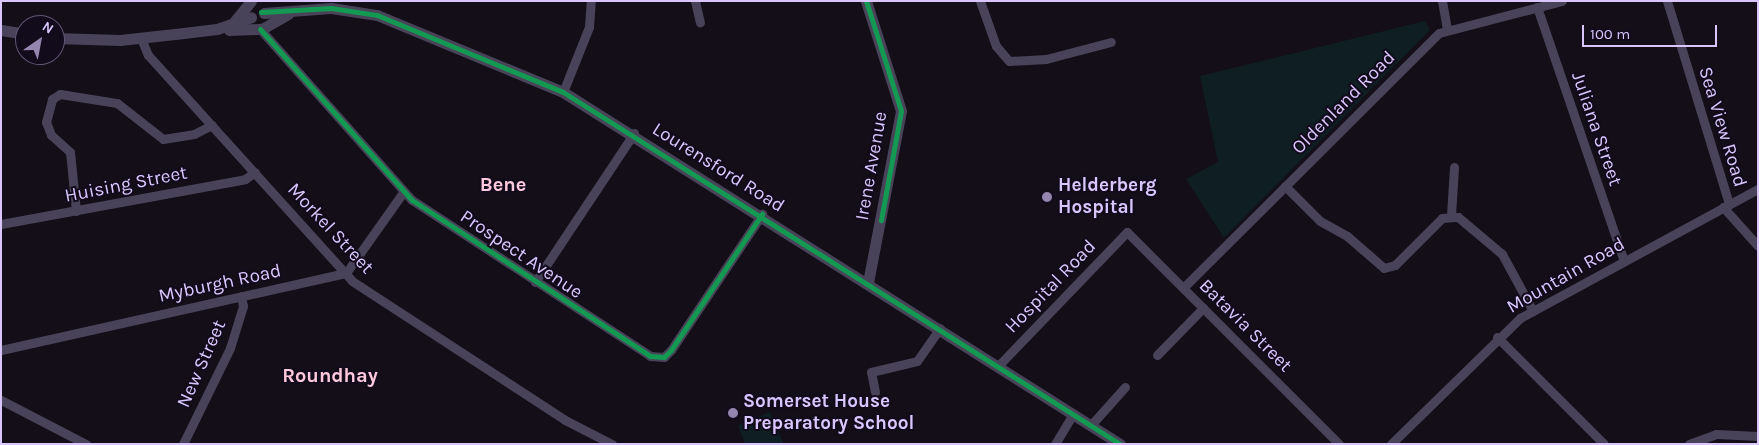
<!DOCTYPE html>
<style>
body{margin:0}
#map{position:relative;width:1759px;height:445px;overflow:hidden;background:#130e18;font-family:Karla,sans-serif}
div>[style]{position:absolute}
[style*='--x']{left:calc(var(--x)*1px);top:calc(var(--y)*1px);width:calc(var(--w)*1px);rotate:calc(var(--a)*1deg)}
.green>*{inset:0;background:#0f1e22}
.minor>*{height:9px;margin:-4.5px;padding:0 4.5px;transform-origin:4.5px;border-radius:4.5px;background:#494359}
.tertiary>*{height:11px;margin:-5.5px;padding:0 5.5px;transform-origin:5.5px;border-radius:5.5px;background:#494359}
.cycleway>*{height:5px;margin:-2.5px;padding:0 2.5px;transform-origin:2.5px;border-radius:2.5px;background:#139951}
.dots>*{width:14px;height:14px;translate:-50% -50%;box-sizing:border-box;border:2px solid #120b1b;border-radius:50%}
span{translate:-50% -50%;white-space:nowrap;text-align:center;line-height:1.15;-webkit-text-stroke:4px #120b1b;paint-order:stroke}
.street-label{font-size:19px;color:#dac6fe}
.poi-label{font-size:19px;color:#dac6fe;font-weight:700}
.left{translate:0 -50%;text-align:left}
.neighbourhood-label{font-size:20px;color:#fec8dd;font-weight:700}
.frame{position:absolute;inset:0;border:2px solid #dac6fe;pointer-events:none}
.north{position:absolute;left:15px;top:15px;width:50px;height:50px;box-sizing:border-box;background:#120b1b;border:1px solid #625676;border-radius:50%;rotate:33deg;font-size:14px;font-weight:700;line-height:20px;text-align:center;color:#dac6fe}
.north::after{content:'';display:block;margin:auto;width:18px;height:22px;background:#9486ae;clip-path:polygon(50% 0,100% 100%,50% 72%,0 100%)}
.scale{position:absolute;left:1582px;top:25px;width:135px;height:22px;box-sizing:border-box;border:2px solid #dac6fe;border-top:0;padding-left:6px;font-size:15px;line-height:18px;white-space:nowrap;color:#dac6fe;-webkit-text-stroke:4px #120b1b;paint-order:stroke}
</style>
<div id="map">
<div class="green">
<i style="clip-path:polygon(1425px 21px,1430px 30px,1224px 238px,1186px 179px,1218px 162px,1200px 76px)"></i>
<i style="clip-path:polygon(770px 412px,784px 444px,745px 444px,738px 425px)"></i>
</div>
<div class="minor">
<i style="--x:695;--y:1;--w:22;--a:77"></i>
<i style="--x:980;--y:1;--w:48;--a:70.4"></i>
<i style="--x:996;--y:46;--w:20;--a:49"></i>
<i style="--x:1009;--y:61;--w:37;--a:-3"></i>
<i style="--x:1046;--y:59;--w:67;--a:-14.7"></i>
<i style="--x:1442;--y:1;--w:27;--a:80"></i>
<i style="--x:1667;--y:1;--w:212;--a:73"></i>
<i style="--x:1537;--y:7;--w:268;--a:71.1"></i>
<i style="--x:260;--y:29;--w:229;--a:48.4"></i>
<i style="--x:412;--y:200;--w:285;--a:33.2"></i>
<i style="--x:650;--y:356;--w:14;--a:4"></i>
<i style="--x:664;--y:357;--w:10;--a:-45"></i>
<i style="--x:671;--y:350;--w:164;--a:-56.2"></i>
<i style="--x:141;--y:38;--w:18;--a:68"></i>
<i style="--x:148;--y:55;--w:304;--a:47.9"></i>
<i style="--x:352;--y:281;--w:254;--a:33.1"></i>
<i style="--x:565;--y:420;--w:53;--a:27.1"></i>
<i style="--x:563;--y:92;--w:70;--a:-68.2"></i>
<i style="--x:589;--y:27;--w:26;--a:-86"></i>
<i style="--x:1285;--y:186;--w:49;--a:45"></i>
<i style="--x:1320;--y:221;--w:31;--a:29"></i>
<i style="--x:1347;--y:236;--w:49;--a:40.9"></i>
<i style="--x:1384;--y:268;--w:11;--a:-15"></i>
<i style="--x:1395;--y:265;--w:66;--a:-45"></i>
<i style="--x:1442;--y:218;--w:16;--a:-4"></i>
<i style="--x:1458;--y:217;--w:57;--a:40.1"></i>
<i style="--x:1502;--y:254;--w:65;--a:61.5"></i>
<i style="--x:1723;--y:207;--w:52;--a:48.1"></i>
<i style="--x:76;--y:211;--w:59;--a:-95.8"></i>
<i style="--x:70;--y:152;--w:25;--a:-138"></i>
<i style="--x:51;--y:135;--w:14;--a:-111"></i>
<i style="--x:46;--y:122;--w:24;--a:-75"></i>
<i style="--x:52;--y:99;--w:9;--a:-32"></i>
<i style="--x:60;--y:94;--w:58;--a:9"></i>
<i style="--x:117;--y:103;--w:58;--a:38"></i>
<i style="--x:163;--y:139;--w:31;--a:-9"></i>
<i style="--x:194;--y:134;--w:20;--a:-27"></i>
<i style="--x:1451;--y:215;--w:48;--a:-86.4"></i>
<i style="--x:1;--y:224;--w:248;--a:-10.4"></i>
<i style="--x:245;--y:179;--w:12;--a:-35"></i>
<i style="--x:535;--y:282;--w:179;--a:-56.4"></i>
<i style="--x:1183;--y:288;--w:361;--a:-44.9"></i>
<i style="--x:1439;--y:33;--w:127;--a:-14.6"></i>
<i style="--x:1497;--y:337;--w:151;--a:45"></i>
<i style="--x:1;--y:350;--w:353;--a:-12.6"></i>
<i style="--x:346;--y:273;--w:100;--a:-54.7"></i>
<i style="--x:1157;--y:355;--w:66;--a:-45.6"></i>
<i style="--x:998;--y:366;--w:186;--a:-46.1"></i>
<i style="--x:1127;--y:232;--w:300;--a:45"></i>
<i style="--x:875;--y:392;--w:20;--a:-101"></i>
<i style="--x:871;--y:372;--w:47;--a:-13.4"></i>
<i style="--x:917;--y:361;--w:40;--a:-55.1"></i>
<i style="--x:1;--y:400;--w:96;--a:27.4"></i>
<i style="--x:1091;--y:425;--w:51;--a:-48.2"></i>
<i style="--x:183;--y:444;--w:107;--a:-63.9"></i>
<i style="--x:230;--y:348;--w:44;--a:-72.8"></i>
<i style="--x:243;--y:306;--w:10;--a:-101"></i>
<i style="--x:1055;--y:444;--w:35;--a:-59"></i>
<i style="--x:1391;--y:444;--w:180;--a:-44.3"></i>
<i style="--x:1520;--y:318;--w:271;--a:-28.5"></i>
<i style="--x:1689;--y:444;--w:29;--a:-20"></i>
<i style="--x:1716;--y:434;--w:42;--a:2.7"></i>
</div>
<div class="tertiary">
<i style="--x:866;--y:1;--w:115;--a:72.3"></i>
<i style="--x:901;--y:111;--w:174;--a:100.9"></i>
<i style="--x:264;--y:13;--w:67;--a:-4.3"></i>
<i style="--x:331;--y:8;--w:47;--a:8.7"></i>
<i style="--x:377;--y:15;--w:201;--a:22.5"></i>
<i style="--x:563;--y:92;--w:659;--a:32.29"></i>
<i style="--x:234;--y:22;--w:27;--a:-51"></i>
<i style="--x:1;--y:30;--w:24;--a:9"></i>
<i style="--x:229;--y:30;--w:33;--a:-2"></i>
<i style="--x:262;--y:29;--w:30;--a:-30"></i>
<i style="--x:55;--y:38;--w:65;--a:1.8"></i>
<i style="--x:120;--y:40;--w:55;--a:-6.2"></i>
<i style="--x:175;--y:34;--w:42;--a:-6.8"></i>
<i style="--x:217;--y:29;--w:36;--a:-19"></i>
</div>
<div class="cycleway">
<i style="--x:866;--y:1;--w:115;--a:72.3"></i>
<i style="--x:901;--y:111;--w:111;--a:100.4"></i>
<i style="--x:261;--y:12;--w:70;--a:-3.3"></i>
<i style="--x:331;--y:8;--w:47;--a:8.7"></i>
<i style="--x:377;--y:15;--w:201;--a:22.5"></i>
<i style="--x:563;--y:92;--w:659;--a:32.29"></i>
<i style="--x:260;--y:29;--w:229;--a:48.4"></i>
<i style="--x:412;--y:200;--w:285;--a:33.2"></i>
<i style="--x:650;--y:356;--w:14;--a:4"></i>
<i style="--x:664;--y:357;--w:10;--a:-45"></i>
<i style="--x:671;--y:350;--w:164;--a:-56.2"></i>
</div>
<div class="dots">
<i style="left:1047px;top:197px;background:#9486ae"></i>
<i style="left:733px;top:413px;background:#9486ae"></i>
</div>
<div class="street-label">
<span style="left:1344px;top:103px;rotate:-45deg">Oldenland Road</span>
<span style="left:1722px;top:127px;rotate:73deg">Sea View Road</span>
<span style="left:1596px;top:129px;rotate:71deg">Juliana Street</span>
<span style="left:872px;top:166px;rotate:-80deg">Irene Avenue</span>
<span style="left:718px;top:168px;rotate:32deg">Lourensford Road</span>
<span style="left:126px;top:185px;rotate:-11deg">Huising Street</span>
<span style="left:330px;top:229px;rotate:47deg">Morkel Street</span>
<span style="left:521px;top:255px;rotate:34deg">Prospect Avenue</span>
<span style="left:1566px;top:276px;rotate:-30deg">Mountain Road</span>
<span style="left:220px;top:284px;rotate:-12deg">Myburgh Road</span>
<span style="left:1051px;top:287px;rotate:-46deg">Hospital Road</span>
<span style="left:1245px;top:326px;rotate:45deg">Batavia Street</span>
<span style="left:202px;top:364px;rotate:-66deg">New Street</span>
</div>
<div class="poi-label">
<span class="left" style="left:1058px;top:197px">Helderberg<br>Hospital</span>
<span class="left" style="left:743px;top:413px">Somerset House<br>Preparatory School</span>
</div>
<div class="neighbourhood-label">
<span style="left:503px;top:184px">Bene</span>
<span style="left:330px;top:375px">Roundhay</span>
</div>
<div class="frame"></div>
<div class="north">N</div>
<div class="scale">100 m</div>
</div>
